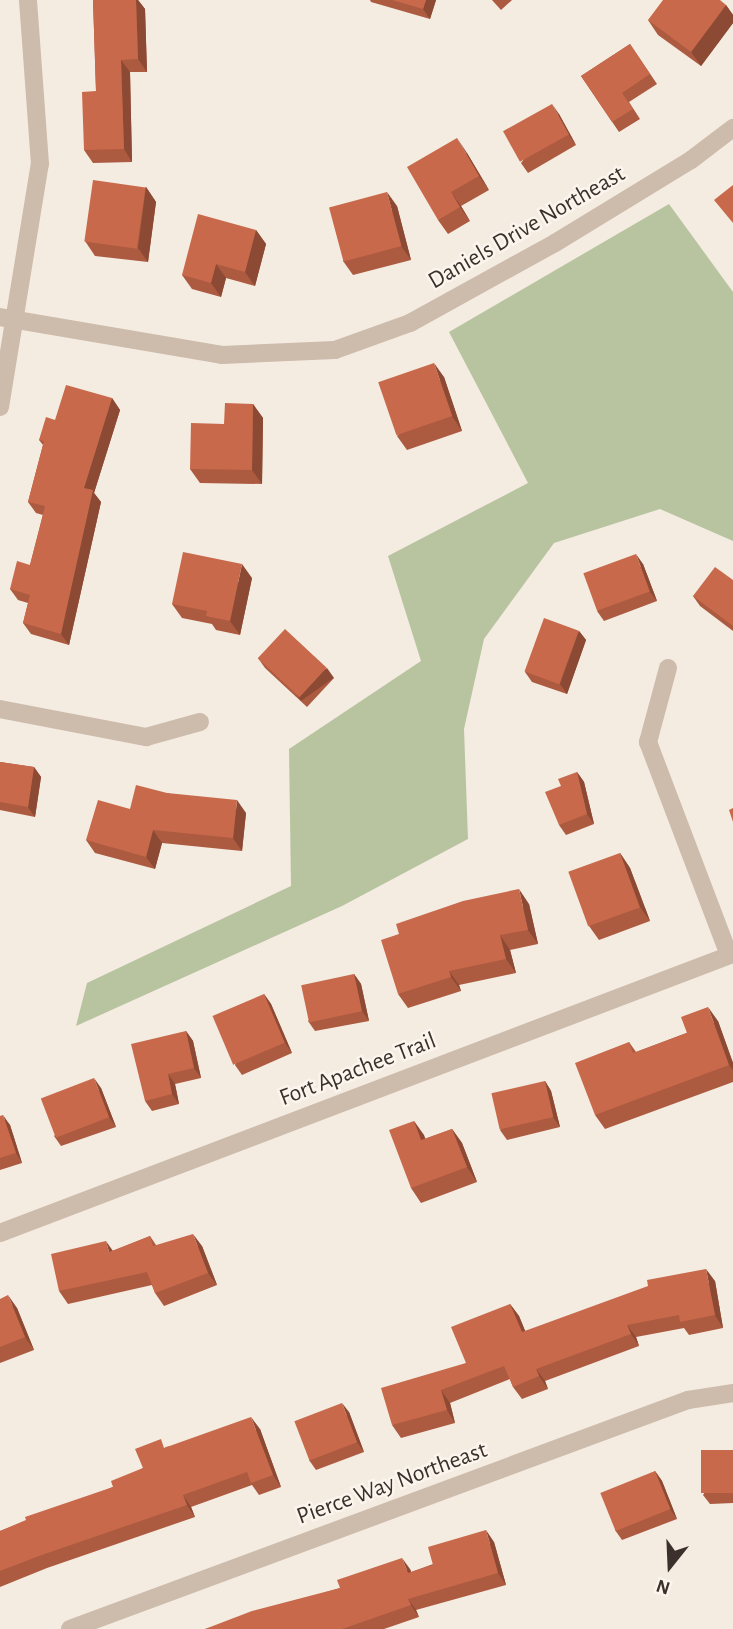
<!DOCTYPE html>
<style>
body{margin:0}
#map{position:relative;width:733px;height:1629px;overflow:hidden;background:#f4ebe1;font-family:"Alegreya Sans",sans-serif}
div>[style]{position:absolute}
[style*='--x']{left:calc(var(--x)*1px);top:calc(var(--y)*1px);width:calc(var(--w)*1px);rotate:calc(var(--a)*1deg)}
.green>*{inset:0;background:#b8c4a0}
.street>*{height:18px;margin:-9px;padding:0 9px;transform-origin:9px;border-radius:9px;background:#cdbbac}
.wall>*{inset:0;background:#ac5a40}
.shaded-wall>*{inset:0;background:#8c4a34;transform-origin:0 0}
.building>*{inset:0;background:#c8694b;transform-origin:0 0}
span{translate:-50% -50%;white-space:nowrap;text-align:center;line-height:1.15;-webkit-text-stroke:5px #fbf5ee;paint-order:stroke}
.street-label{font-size:24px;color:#3b302b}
.north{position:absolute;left:635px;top:1531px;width:70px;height:70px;-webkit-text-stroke:5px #fbf5ee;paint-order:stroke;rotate:198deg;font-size:19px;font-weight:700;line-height:28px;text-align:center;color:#3b302b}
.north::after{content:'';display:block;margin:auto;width:24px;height:32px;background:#3b302b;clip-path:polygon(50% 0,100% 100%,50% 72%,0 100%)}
</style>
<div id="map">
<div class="green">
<i style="clip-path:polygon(669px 204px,733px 292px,733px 541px,660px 509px,554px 543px,484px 639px,464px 729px,468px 839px,342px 906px,76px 1026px,87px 983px,291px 886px,289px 749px,421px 661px,388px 556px,528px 483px,449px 332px)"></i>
</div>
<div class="street">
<i style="--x:0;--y:317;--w:225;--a:9.7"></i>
<i style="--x:222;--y:355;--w:113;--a:-2.5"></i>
<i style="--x:335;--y:350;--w:80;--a:-19.8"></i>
<i style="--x:410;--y:323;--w:166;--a:-28.9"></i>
<i style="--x:555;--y:243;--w:159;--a:-31.4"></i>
<i style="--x:691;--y:160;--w:53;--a:-37.3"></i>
<i style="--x:0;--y:407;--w:246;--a:-80.7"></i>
<i style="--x:40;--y:164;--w:164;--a:-94.2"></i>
<i style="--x:668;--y:668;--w:77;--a:105.1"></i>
<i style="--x:648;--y:742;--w:228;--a:69.2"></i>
<i style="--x:0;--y:709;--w:149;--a:10.9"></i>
<i style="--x:146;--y:737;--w:56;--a:-15.5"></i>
<i style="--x:0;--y:1233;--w:784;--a:-20.84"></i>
<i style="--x:70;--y:1629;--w:659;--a:-20.33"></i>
<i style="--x:688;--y:1400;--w:46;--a:-8.8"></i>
</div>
<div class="wall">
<i style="clip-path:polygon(93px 0,138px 0,145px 9px,147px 72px,130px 72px,132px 162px,93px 163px,84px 150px,96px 91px)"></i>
<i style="clip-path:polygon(370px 0,436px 0,430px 19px,371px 2px)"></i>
<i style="clip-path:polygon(492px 0,512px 0,501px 10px)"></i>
<i style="clip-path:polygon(726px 5px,733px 15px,733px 23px,701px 66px,658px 35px,648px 20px)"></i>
<i style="clip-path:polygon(630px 44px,657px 84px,629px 102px,640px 119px,619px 132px,581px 76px)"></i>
<i style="clip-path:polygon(559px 114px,576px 145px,528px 173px,521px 163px)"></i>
<i style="clip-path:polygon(467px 153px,489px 190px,461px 206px,470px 221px,448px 234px,438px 220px)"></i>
<i style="clip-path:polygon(146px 187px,156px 202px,148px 262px,95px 256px,85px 241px)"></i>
<i style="clip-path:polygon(397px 206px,411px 260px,353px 275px,343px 261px)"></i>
<i style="clip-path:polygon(256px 230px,266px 244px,255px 286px,226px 278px,221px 297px,192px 289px,182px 275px)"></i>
<i style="clip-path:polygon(444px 377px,462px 431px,407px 450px,397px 436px)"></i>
<i style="clip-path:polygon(112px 398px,120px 410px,94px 493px,101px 502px,69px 645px,31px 634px,23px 623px,28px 603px,18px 600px,10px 589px,30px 565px,43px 515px,36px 513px,28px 502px,43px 445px,39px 440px,55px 420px)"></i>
<i style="clip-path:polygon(253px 404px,263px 418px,262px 484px,200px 483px,190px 469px)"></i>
<i style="clip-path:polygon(643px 564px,657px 601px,604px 621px,597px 611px)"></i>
<i style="clip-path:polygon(252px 578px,240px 635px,216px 630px,212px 624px,182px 618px,172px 604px)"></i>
<i style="clip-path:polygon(733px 580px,733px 631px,700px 606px,693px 596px)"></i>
<i style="clip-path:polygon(579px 631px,586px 640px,567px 694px,532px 682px,525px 672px)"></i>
<i style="clip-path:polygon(258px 658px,334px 678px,307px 707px,265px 668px)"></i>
<i style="clip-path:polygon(0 762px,34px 767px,41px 777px,35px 817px,0 810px)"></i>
<i style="clip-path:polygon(577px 772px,584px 782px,594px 824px,566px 835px,559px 825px)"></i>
<i style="clip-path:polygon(167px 793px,246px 813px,242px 851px,162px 843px,155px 869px,95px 853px,86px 840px,130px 809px)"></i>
<i style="clip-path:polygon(620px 853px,630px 868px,650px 921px,599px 940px,589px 926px)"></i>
<i style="clip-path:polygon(529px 904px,538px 944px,510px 950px,516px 973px,459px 985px,461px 991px,408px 1008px,398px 994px)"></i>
<i style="clip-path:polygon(354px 974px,361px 984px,369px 1021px,315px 1031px,308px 1021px)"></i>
<i style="clip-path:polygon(264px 994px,271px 1004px,292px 1053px,242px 1075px,235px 1065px)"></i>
<i style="clip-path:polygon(718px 1021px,733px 1063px,733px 1082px,605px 1129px,595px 1115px,629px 1042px,636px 1052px)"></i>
<i style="clip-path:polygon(186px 1031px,193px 1041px,201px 1078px,175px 1084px,179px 1104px,152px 1111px,145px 1101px)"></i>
<i style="clip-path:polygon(545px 1081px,551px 1091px,560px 1127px,507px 1140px,500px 1130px)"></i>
<i style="clip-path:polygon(101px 1088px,116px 1127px,61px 1146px,54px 1136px)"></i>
<i style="clip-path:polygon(0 1116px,10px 1125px,22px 1163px,0 1170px)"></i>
<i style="clip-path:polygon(414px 1121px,425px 1139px,452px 1129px,462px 1143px,477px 1182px,421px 1203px,411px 1188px)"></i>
<i style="clip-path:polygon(150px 1236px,156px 1245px,202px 1246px,217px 1285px,164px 1306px,155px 1293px,152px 1285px,68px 1304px,59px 1291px,113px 1251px)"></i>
<i style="clip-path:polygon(715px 1281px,723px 1328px,689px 1335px,684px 1328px,636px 1337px,639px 1346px,545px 1381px,548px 1389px,522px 1399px,513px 1387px,510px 1379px,450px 1403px,455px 1423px,401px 1438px,392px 1425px,466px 1363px,510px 1304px,519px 1316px,525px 1331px)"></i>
<i style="clip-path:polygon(0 1299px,17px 1308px,34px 1350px,0 1363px)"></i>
<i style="clip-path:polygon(349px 1412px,364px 1452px,316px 1470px,309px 1460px)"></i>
<i style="clip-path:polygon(260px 1429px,281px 1487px,259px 1495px,252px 1485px,191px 1507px,195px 1517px,47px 1568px,0 1587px,0 1531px,113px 1487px,143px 1468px,166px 1447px)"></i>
<i style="clip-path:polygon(733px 1450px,733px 1503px,710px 1504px,703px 1495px)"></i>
<i style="clip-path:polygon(655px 1471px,662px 1481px,677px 1519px,622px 1540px,615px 1530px)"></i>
<i style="clip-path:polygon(494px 1542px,506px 1585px,416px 1610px,419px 1617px,384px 1629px,205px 1629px,340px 1588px,410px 1569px,411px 1572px)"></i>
</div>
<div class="shaded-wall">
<i style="clip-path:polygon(136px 0,138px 0,145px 9px,147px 72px,138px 59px)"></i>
<i style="clip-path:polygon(426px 0,436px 0,430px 19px,423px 9px)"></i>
<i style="clip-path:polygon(726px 5px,733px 15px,733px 23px,701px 66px,691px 52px)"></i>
<i style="clip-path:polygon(121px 60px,130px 72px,132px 162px,124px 149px)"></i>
<i style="clip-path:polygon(552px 104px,559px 114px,576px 145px,569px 135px)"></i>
<i style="clip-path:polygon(457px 138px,467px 153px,489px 190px,479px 176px)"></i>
<i style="clip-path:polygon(146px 187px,156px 202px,148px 262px,138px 248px)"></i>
<i style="clip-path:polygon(387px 192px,397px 206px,411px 260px,401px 246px)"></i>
<i style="clip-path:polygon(451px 192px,461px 206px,470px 221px,460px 207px)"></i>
<i style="clip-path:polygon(256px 230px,266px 244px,255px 286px,245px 272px)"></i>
<i style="clip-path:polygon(216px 264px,226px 278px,221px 297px,211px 283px)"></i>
<i style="clip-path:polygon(434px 363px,444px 377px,462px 431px,452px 416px)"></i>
<i style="clip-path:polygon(112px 398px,120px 410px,94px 493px,101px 502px,69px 645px,61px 634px,84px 488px)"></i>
<i style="clip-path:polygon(253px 404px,263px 418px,262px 484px,252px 470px)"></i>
<i style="clip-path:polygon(636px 554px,643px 564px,657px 601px,650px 592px)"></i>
<i style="clip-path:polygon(242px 564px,252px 578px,240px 635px,230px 621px)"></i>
<i style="clip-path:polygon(579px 631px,586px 640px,567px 694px,560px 684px)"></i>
<i style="left:327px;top:668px;width:12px;height:40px;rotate:55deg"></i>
<i style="clip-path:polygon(34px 767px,41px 777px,35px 817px,28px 807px)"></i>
<i style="clip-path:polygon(577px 772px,584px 782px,594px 824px,587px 814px)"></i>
<i style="clip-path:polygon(237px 800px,246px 813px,242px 851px,233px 838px)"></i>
<i style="clip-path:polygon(153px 830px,162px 843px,155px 869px,146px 857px)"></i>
<i style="clip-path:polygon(620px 853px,630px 868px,650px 921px,640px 907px)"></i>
<i style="clip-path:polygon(519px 889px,529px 904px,538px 944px,528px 930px)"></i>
<i style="clip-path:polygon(500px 935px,510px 950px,516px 973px,506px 959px)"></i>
<i style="clip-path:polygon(449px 971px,459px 985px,461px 991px,451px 977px)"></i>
<i style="clip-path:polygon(354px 974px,361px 984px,369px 1021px,362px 1011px)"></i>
<i style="clip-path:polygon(264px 994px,271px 1004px,292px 1053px,285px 1043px)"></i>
<i style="clip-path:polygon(708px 1007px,718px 1021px,733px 1063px,733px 1070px,729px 1065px)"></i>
<i style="clip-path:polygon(186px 1031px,193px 1041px,201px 1078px,194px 1068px)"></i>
<i style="clip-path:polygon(168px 1074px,175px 1084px,179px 1104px,172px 1094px)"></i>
<i style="clip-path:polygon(94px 1078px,101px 1088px,116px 1127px,109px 1117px)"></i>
<i style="clip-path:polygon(545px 1081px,551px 1091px,560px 1127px,553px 1117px)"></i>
<i style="clip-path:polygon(3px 1115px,10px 1125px,22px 1163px,16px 1153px)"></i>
<i style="clip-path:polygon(414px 1121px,424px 1135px,431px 1154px,421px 1140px)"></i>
<i style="clip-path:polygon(452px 1129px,462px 1143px,477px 1182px,467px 1167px)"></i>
<i style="clip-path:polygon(193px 1234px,202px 1246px,217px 1285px,208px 1273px)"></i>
<i style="clip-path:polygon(106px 1241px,115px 1254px,109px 1252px)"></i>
<i style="clip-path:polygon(706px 1269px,715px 1281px,723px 1328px,715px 1315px)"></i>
<i style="clip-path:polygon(8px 1295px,17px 1308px,34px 1350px,25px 1337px)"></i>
<i style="clip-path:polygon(510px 1304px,519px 1316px,531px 1345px,522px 1332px)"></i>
<i style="clip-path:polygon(627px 1325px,636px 1337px,639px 1346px,631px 1334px)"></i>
<i style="clip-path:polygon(536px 1369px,545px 1381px,548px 1389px,539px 1376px)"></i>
<i style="clip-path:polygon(441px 1390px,450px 1403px,455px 1423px,447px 1410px)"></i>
<i style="clip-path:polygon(342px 1403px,349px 1412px,364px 1452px,357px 1442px)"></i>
<i style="clip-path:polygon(251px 1417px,260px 1429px,281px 1487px,273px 1475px)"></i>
<i style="clip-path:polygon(655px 1471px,662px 1481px,677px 1519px,670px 1509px)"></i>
<i style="clip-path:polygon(183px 1495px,191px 1507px,195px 1517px,187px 1505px)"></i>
<i style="clip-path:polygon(486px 1530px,494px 1542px,506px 1585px,498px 1573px)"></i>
<i style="clip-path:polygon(402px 1558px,410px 1569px,416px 1585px,408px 1573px)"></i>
<i style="clip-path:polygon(408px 1599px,416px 1610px,419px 1617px,411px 1605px)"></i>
</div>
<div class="building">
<i style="clip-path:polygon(93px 0,136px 0,138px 59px,121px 60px,124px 149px,84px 150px,82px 92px,96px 91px)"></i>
<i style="clip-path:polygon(392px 0,426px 0,423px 9px)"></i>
<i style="clip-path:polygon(663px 0,720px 0,726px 5px,691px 52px,648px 20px)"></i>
<i style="clip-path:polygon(630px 44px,650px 74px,622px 93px,633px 109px,612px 122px,581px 76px)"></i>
<i style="left:552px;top:104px;width:35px;height:56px;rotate:61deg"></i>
<i style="clip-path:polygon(457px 138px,479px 176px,451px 192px,460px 207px,438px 220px,407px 167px)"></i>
<i style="left:93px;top:180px;width:53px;height:62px;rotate:8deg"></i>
<i style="clip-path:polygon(733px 185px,733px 223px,714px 200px)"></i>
<i style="left:387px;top:192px;width:56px;height:60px;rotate:75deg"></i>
<i style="clip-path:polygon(198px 214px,256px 230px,245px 272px,216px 264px,211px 283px,182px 275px)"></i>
<i style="left:434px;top:363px;width:56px;height:59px;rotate:71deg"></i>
<i style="clip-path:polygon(66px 385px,112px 398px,84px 488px,93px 490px,61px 634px,23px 623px,30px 595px,10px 589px,17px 561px,30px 565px,45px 506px,28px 502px,44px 441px,39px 440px,46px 417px,55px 420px)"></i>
<i style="clip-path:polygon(225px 403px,253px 404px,252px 470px,190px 469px,191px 423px,224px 424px)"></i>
<i style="clip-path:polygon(183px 552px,242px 564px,230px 621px,206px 616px,207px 611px,172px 604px)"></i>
<i style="left:636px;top:554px;width:40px;height:56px;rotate:70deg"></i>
<i style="clip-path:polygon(715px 567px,733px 580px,733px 626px,693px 596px)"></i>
<i style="left:544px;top:618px;width:37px;height:57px;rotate:20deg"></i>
<i style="left:285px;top:629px;width:57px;height:40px;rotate:43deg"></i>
<i style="clip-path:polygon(0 762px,34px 767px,28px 807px,0 802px)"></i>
<i style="clip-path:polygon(577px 772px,587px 814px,559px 825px,545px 792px,561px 786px,558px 779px)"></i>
<i style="clip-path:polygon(136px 785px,167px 793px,237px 800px,233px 838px,153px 830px,146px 857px,86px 840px,98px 800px,130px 809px)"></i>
<i style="clip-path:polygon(733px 808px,733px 822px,729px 810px)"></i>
<i style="left:620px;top:853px;width:58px;height:55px;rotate:70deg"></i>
<i style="clip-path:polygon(519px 889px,528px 930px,500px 935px,506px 959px,449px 971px,451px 977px,398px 994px,381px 940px,399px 934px,396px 924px,463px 901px)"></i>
<i style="left:354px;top:974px;width:38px;height:54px;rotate:78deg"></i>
<i style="left:264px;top:994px;width:53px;height:56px;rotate:67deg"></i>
<i style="clip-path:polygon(708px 1007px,729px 1065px,595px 1115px,575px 1063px,629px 1042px,633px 1053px,687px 1033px,681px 1017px)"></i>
<i style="clip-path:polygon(186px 1031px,194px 1068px,168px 1074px,172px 1094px,145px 1101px,131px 1044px)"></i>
<i style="left:94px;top:1078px;width:42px;height:57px;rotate:69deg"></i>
<i style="left:545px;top:1081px;width:37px;height:55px;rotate:77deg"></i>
<i style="clip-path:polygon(3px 1115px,16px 1153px,0 1158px,0 1116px)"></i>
<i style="clip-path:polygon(414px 1121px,421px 1140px,452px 1129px,467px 1167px,411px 1188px,389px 1130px)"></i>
<i style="clip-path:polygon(193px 1234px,208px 1273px,155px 1293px,147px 1272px,59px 1291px,51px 1254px,106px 1241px,109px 1252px,150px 1236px,153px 1246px)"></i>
<i style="clip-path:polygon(706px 1269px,715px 1315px,680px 1322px,679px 1315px,627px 1325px,631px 1334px,536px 1369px,539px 1376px,513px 1387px,504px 1366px,441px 1390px,447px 1410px,392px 1425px,381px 1388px,466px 1363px,451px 1327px,510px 1304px,522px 1332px,648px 1286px,647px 1280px)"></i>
<i style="clip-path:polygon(8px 1295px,25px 1337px,0 1347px,0 1299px)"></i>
<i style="left:342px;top:1403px;width:42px;height:51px;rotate:69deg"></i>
<i style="clip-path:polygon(251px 1417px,273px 1475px,251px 1483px,247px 1472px,183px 1495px,187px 1505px,39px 1556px,0 1571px,0 1531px,26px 1520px,25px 1517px,113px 1487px,111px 1481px,143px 1468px,135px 1449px,161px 1439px,164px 1448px)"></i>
<i style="left:733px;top:1450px;width:43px;height:32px;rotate:90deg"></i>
<i style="left:655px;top:1471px;width:41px;height:59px;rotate:68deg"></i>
<i style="clip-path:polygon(486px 1530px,498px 1573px,408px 1599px,411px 1605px,342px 1629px,205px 1629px,252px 1611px,340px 1588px,337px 1580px,402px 1558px,408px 1573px,433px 1565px,428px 1547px)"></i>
</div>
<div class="street-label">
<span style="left:527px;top:228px;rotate:-30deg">Daniels Drive Northeast</span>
<span style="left:358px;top:1070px;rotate:-21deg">Fort Apachee Trail</span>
<span style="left:392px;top:1484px;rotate:-20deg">Pierce Way Northeast</span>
</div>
<div class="north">N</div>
</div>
